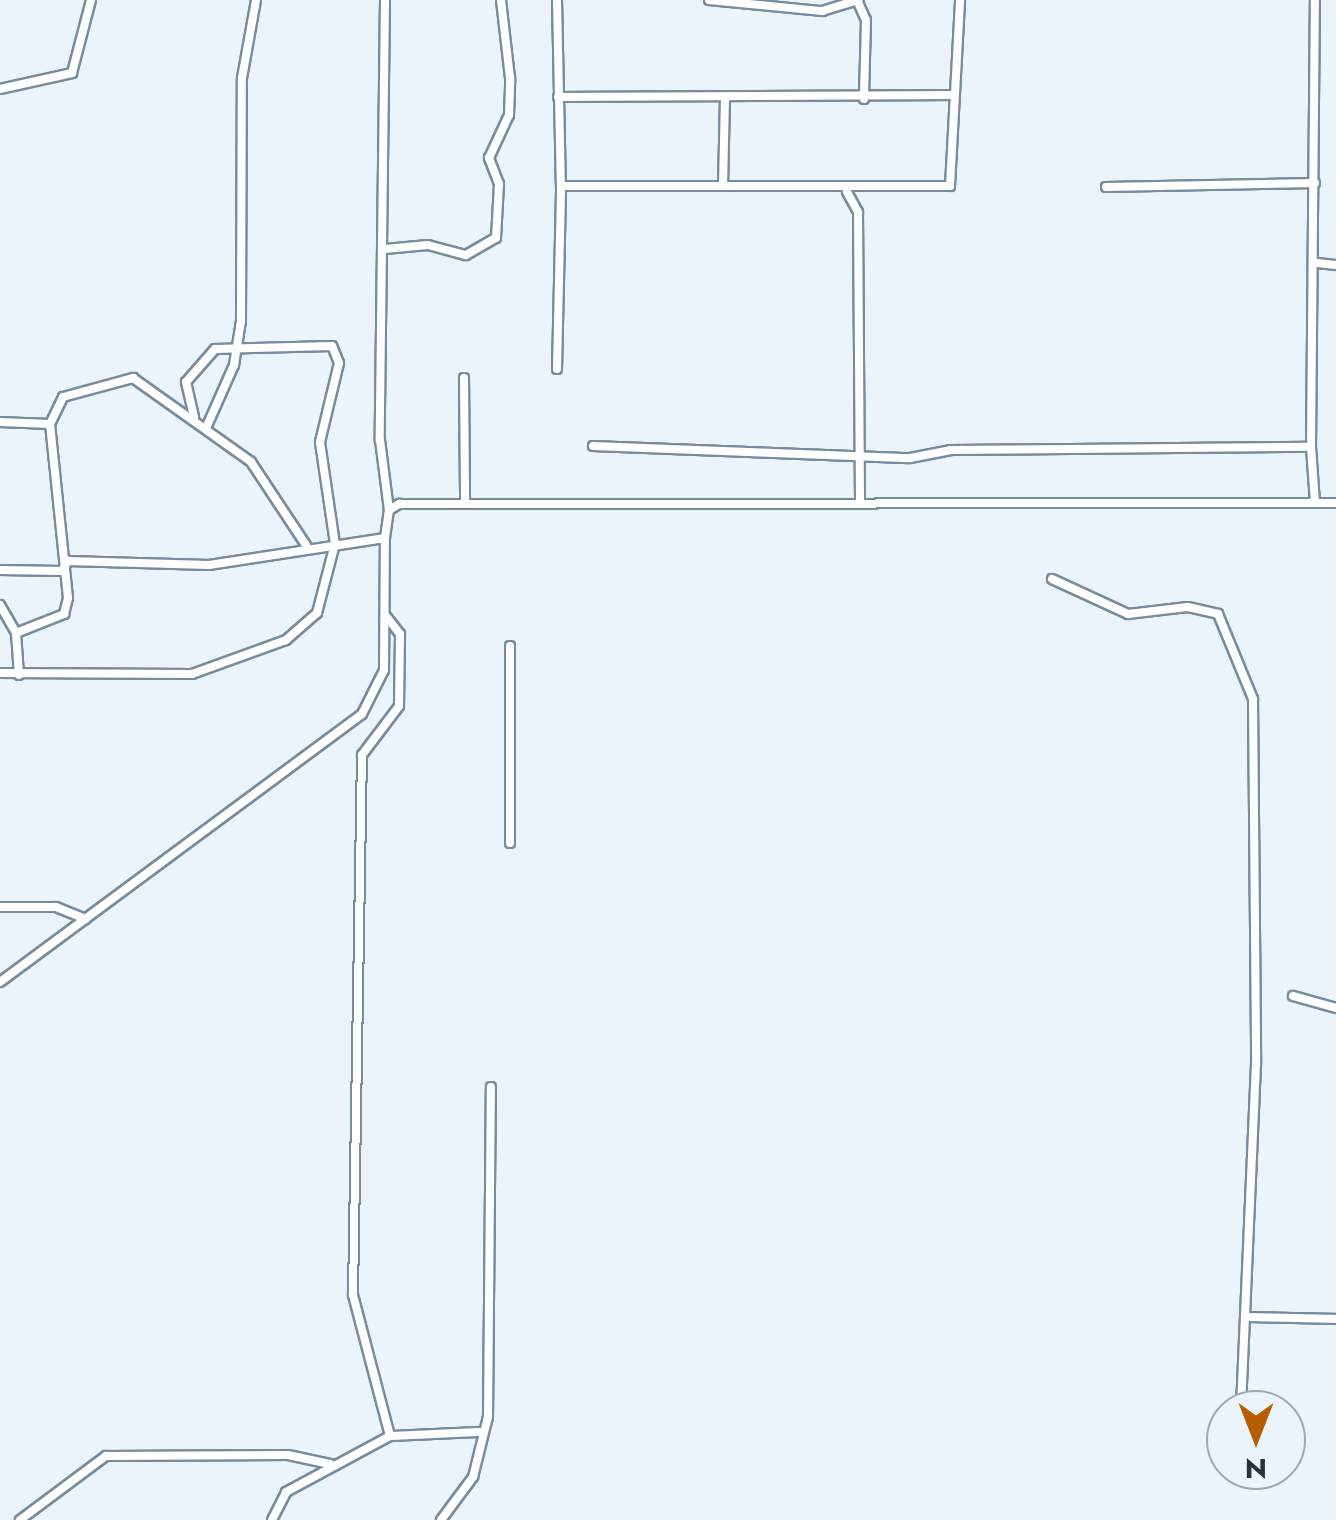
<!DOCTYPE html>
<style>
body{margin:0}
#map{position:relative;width:1336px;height:1520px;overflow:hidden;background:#ebf3fb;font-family:Jost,sans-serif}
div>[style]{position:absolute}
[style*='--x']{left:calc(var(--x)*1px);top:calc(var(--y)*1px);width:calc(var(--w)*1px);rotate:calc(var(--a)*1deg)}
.roads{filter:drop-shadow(2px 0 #798c9e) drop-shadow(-2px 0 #798c9e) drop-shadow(0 2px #798c9e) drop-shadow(0 -2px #798c9e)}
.street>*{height:8px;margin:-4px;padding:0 4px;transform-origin:4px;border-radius:4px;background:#fff}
span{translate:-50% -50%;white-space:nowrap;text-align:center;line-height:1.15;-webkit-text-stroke:10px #ebf3fb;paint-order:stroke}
.north{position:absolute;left:1206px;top:1390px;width:100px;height:100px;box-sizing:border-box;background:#ebf3fb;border:2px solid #9ea6ae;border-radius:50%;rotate:180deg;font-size:28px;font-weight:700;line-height:40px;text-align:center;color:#2a323a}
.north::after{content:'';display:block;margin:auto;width:35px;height:45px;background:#b85c02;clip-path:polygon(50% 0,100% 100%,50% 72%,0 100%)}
</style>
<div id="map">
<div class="roads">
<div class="street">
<i style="--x:385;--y:0;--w:440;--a:90.7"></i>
<i style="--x:380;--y:440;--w:71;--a:82.7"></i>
<i style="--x:557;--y:0;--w:186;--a:88.8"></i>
<i style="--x:709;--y:0;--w:114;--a:5.6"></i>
<i style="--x:822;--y:11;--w:38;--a:-17"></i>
<i style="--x:857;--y:0;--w:22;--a:66"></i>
<i style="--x:866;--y:20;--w:79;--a:91.5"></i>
<i style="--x:0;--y:89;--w:74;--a:-12.5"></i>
<i style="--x:72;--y:73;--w:75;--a:-75.4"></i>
<i style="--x:558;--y:97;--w:396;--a:-0.3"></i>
<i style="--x:723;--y:186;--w:85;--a:-88.7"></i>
<i style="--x:1106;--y:187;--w:209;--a:-1.1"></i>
<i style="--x:847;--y:192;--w:23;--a:61"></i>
<i style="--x:858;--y:212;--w:290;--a:89.6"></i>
<i style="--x:385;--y:249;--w:43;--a:-5.3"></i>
<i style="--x:428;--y:245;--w:39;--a:15"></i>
<i style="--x:466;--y:255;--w:34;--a:-30"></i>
<i style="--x:496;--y:238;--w:54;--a:-86.8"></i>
<i style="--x:499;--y:184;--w:28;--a:-111"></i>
<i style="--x:489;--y:158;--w:47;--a:-65.1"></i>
<i style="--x:509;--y:115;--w:37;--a:-88"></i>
<i style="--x:510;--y:78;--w:79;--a:-96.6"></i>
<i style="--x:1317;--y:263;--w:19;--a:6"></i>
<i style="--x:557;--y:369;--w:183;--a:-88.7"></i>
<i style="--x:561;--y:186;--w:389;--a:0"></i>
<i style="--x:950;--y:186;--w:186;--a:-86.9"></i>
<i style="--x:464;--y:378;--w:121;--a:89.5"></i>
<i style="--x:0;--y:422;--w:50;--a:2.3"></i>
<i style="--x:50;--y:424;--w:30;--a:-64"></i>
<i style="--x:63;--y:397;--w:73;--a:-15.2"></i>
<i style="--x:133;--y:378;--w:145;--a:35.4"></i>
<i style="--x:251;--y:462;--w:100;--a:56.5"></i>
<i style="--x:207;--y:426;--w:67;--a:-66.1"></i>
<i style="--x:234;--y:365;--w:45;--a:-81"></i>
<i style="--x:241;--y:321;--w:243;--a:-89.8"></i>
<i style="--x:242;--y:78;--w:79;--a:-79.8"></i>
<i style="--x:593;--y:446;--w:317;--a:2.2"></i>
<i style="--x:910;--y:458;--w:42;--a:-11"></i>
<i style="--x:951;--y:450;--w:360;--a:-0.5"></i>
<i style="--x:1311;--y:447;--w:56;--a:85.9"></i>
<i style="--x:1311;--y:447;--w:447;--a:-89.5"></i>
<i style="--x:0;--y:570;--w:62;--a:0.9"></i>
<i style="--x:62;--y:571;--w:12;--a:-59"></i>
<i style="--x:68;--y:561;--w:141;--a:1.6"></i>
<i style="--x:209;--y:565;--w:178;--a:-8.7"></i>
<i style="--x:1052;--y:579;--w:84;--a:24.7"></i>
<i style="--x:1128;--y:614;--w:60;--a:-6.7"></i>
<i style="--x:1188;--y:607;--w:31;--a:13"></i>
<i style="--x:1218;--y:614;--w:92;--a:67.6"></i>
<i style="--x:1253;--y:699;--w:365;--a:89.5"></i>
<i style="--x:1256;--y:1064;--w:346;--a:92.5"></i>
<i style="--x:0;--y:605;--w:32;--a:60"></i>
<i style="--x:16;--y:633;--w:42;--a:85.9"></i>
<i style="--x:16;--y:633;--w:52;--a:-21.6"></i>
<i style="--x:64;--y:614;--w:16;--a:-76"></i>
<i style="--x:68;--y:598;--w:175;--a:-95.9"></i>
<i style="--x:510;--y:646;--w:197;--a:90"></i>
<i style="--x:0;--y:673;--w:192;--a:0.3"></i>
<i style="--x:192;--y:674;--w:100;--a:-19.9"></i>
<i style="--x:286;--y:640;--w:41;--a:-41.1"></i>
<i style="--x:317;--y:613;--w:71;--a:-75.4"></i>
<i style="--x:335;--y:544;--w:103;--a:-98.4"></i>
<i style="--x:320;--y:442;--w:81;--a:-76.5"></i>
<i style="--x:339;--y:363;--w:18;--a:-112"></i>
<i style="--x:332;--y:346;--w:117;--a:178.5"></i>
<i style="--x:215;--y:349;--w:44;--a:131.3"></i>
<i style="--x:186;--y:382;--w:36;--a:77"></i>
<i style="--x:0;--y:907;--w:56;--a:0"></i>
<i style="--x:56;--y:907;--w:32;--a:22"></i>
<i style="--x:0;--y:982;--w:450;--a:-36.5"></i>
<i style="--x:362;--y:714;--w:49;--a:-63.4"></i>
<i style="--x:384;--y:670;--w:132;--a:-89.6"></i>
<i style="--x:385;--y:538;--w:28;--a:-82"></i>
<i style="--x:389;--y:510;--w:12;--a:-31"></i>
<i style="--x:399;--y:504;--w:937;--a:-0.06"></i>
<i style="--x:1293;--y:996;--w:45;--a:15.6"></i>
<i style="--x:1251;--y:1317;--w:85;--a:1.3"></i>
<i style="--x:390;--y:1436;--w:89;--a:-2.6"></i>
<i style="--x:20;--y:1520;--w:107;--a:-36.7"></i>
<i style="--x:106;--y:1456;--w:182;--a:-0.3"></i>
<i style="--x:288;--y:1455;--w:43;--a:12.1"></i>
<i style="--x:272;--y:1520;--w:31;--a:-63"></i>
<i style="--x:286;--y:1492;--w:118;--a:-28.3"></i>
<i style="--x:390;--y:1436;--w:146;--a:-104.7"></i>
<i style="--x:353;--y:1295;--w:540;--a:-89.05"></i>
<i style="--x:362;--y:755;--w:61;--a:-52.9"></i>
<i style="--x:399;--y:706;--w:72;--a:-89.2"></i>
<i style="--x:400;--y:634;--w:23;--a:-128"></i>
<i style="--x:441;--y:1520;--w:54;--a:-53.3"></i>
<i style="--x:473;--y:1477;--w:62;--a:-76"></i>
<i style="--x:488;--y:1417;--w:330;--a:-89.5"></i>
</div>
</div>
<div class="north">N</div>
</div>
